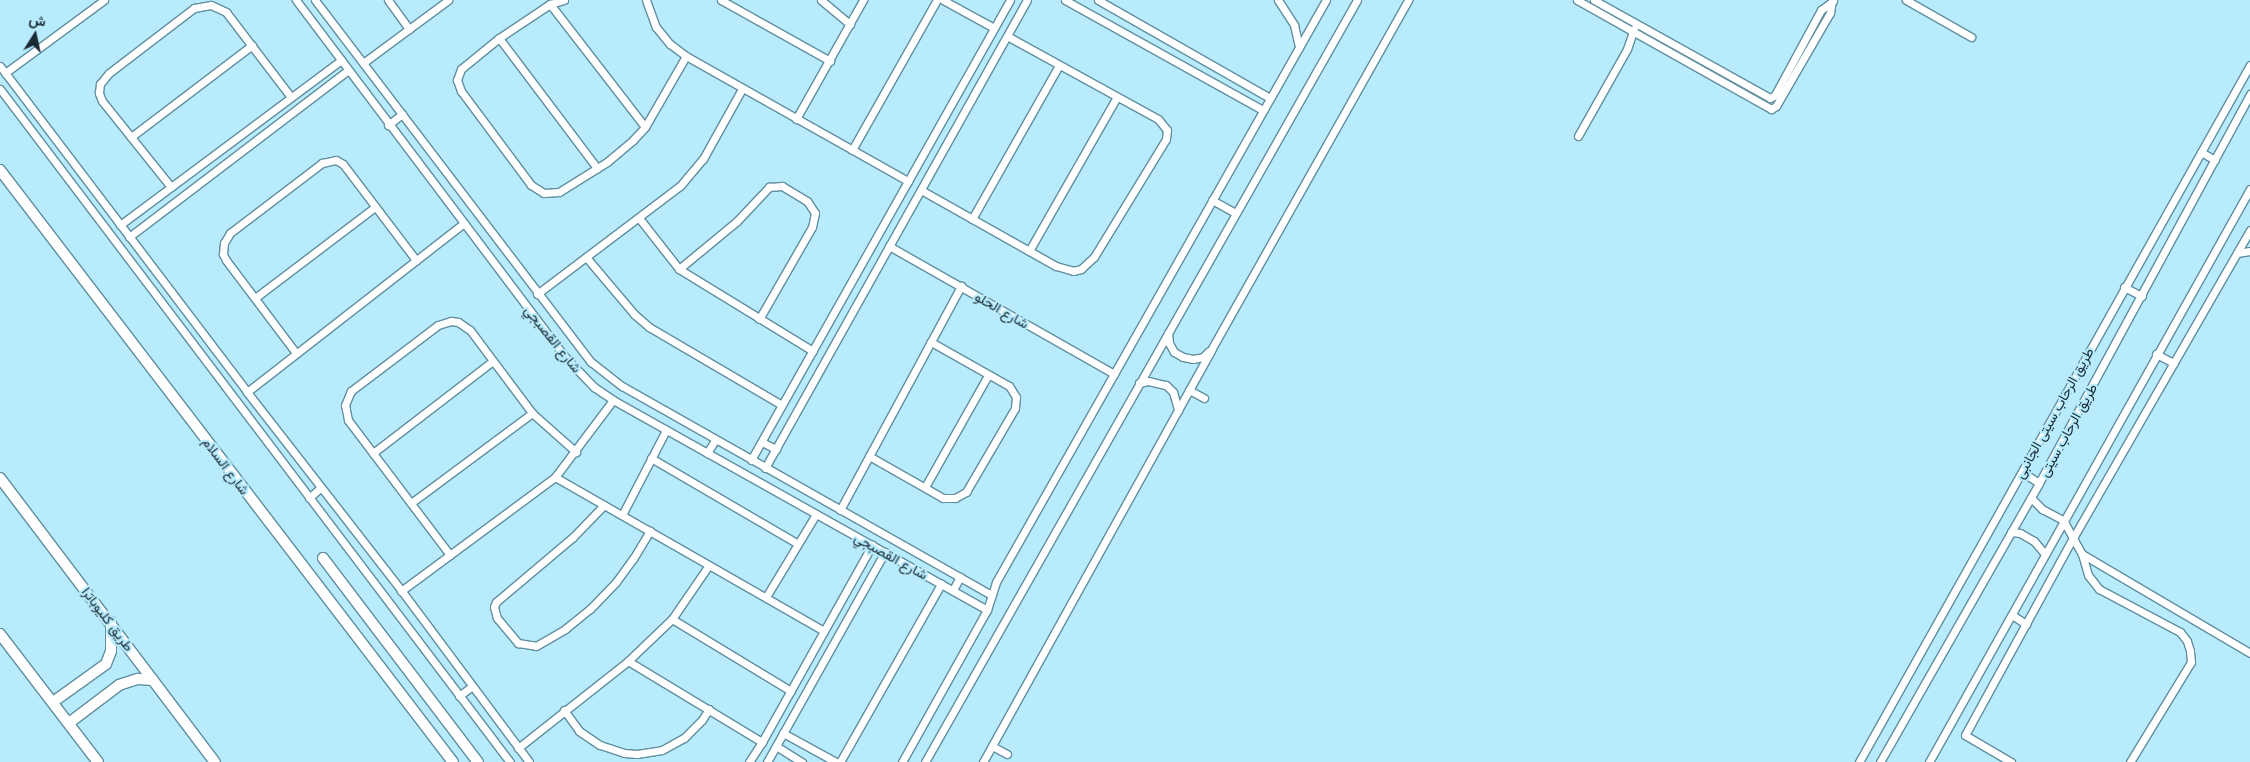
<!DOCTYPE html>
<meta charset="utf-8">
<style>
body{margin:0}
#map{position:relative;width:2250px;height:762px;overflow:hidden;background:#b8ebfd;font-family:"Noto Sans",Vazirmatn,sans-serif}
div>[style]{position:absolute}
[style*='--x']{left:calc(var(--x)*1px);top:calc(var(--y)*1px);width:calc(var(--w)*1px);rotate:calc(var(--a)*1deg)}
.roads{filter:drop-shadow(1px 0 #5f8fa0) drop-shadow(-1px 0 #5f8fa0) drop-shadow(0 1px #5f8fa0) drop-shadow(0 -1px #5f8fa0)}
.minor>*{height:7px;margin:-3.5px;padding:0 3.5px;transform-origin:3.5px;border-radius:3.5px;background:#fff}
.secondary>*{height:10px;margin:-5px;padding:0 5px;transform-origin:5px;border-radius:5px;background:#fff}
span{translate:-50% -50%;white-space:nowrap;text-align:center;line-height:1.15;-webkit-text-stroke:4.5px #b8ebfd;paint-order:stroke}
.street-label{font-size:14px;color:#172b32}
.north{position:absolute;left:10px;top:10px;width:50px;height:50px;-webkit-text-stroke:4px #b8ebfd;paint-order:stroke;rotate:10deg;font-size:14px;font-weight:700;line-height:20px;text-align:center;color:#172b32}
.north::after{content:'';display:block;margin:auto;width:18px;height:22px;background:#172b32;clip-path:polygon(50% 0,100% 100%,50% 72%,0 100%)}
</style>
<div id="map">
<div class="roads">
<div class="minor">
<i style="--x:296;--y:0;--w:447;--a:53"></i>
<i style="--x:565;--y:357;--w:42;--a:46"></i>
<i style="--x:594;--y:387;--w:23;--a:34"></i>
<i style="--x:613;--y:400;--w:429;--a:29.3"></i>
<i style="--x:315;--y:0;--w:455;--a:52.7"></i>
<i style="--x:591;--y:362;--w:39;--a:38"></i>
<i style="--x:622;--y:386;--w:425;--a:29.5"></i>
<i style="--x:388;--y:0;--w:36;--a:54"></i>
<i style="--x:564;--y:0;--w:15;--a:164"></i>
<i style="--x:550;--y:4;--w:61;--a:146.3"></i>
<i style="--x:499;--y:38;--w:49;--a:140.8"></i>
<i style="--x:461;--y:69;--w:12;--a:110"></i>
<i style="--x:457;--y:80;--w:12;--a:70"></i>
<i style="--x:461;--y:91;--w:117;--a:53.3"></i>
<i style="--x:531;--y:185;--w:15;--a:32"></i>
<i style="--x:544;--y:193;--w:15;--a:-4"></i>
<i style="--x:559;--y:192;--w:57;--a:-32"></i>
<i style="--x:607;--y:162;--w:34;--a:-40"></i>
<i style="--x:633;--y:140;--w:18;--a:-47"></i>
<i style="--x:645;--y:127;--w:82;--a:-60"></i>
<i style="--x:646;--y:0;--w:29;--a:70"></i>
<i style="--x:656;--y:27;--w:22;--a:51"></i>
<i style="--x:670;--y:44;--w:20;--a:37"></i>
<i style="--x:686;--y:56;--w:255;--a:29.4"></i>
<i style="--x:721;--y:0;--w:125;--a:29.2"></i>
<i style="--x:821;--y:0;--w:38;--a:40"></i>
<i style="--x:943;--y:0;--w:58;--a:28.8"></i>
<i style="--x:1065;--y:0;--w:227;--a:29.1"></i>
<i style="--x:1098;--y:0;--w:198;--a:29.7"></i>
<i style="--x:1278;--y:0;--w:30;--a:57"></i>
<i style="--x:1294;--y:25;--w:23;--a:77"></i>
<i style="--x:1577;--y:0;--w:223;--a:29.3"></i>
<i style="--x:1771;--y:109;--w:6;--a:-31"></i>
<i style="--x:1776;--y:106;--w:108;--a:-59.9"></i>
<i style="--x:1830;--y:13;--w:12;--a:-81"></i>
<i style="--x:1594;--y:0;--w:201;--a:29.1"></i>
<i style="--x:1770;--y:98;--w:6;--a:-31"></i>
<i style="--x:1775;--y:95;--w:97;--a:-61.6"></i>
<i style="--x:1821;--y:10;--w:15;--a:-37"></i>
<i style="--x:1906;--y:0;--w:75;--a:29.6"></i>
<i style="--x:550;--y:4;--w:155;--a:52.3"></i>
<i style="--x:499;--y:38;--w:163;--a:53"></i>
<i style="--x:363;--y:63;--w:106;--a:-36.5"></i>
<i style="--x:0;--y:66;--w:409;--a:52.8"></i>
<i style="--x:247;--y:392;--w:251;--a:52.1"></i>
<i style="--x:401;--y:590;--w:214;--a:53.3"></i>
<i style="--x:5;--y:73;--w:123;--a:-36.4"></i>
<i style="--x:0;--y:89;--w:844;--a:52.85"></i>
<i style="--x:796;--y:119;--w:137;--a:-60.6"></i>
<i style="--x:388;--y:125;--w:18;--a:-38"></i>
<i style="--x:1578;--y:136;--w:100;--a:-60.6"></i>
<i style="--x:1627;--y:49;--w:21;--a:-71"></i>
<i style="--x:131;--y:137;--w:152;--a:-37.2"></i>
<i style="--x:852;--y:150;--w:172;--a:-60.5"></i>
<i style="--x:2201;--y:152;--w:16;--a:30"></i>
<i style="--x:171;--y:187;--w:110;--a:-128.7"></i>
<i style="--x:102;--y:101;--w:9;--a:-111"></i>
<i style="--x:99;--y:93;--w:9;--a:-84"></i>
<i style="--x:100;--y:84;--w:14;--a:-51"></i>
<i style="--x:109;--y:73;--w:107;--a:-37.4"></i>
<i style="--x:194;--y:8;--w:17;--a:-10"></i>
<i style="--x:211;--y:5;--w:17;--a:25"></i>
<i style="--x:226;--y:12;--w:107;--a:52.6"></i>
<i style="--x:921;--y:190;--w:155;--a:29.4"></i>
<i style="--x:1056;--y:266;--w:18;--a:16"></i>
<i style="--x:1073;--y:271;--w:8;--a:-14"></i>
<i style="--x:1081;--y:269;--w:18;--a:-43"></i>
<i style="--x:1094;--y:257;--w:138;--a:-58.6"></i>
<i style="--x:1166;--y:139;--w:9;--a:-84"></i>
<i style="--x:1167;--y:130;--w:14;--a:-129"></i>
<i style="--x:1158;--y:119;--w:172;--a:-151.2"></i>
<i style="--x:1212;--y:200;--w:26;--a:29"></i>
<i style="--x:639;--y:218;--w:65;--a:51.9"></i>
<i style="--x:679;--y:269;--w:157;--a:31.5"></i>
<i style="--x:972;--y:219;--w:177;--a:-60.5"></i>
<i style="--x:120;--y:225;--w:276;--a:-36.7"></i>
<i style="--x:129;--y:237;--w:275;--a:-37.3"></i>
<i style="--x:889;--y:246;--w:259;--a:29.6"></i>
<i style="--x:1029;--y:251;--w:177;--a:-60.3"></i>
<i style="--x:2237;--y:253;--w:13;--a:-9"></i>
<i style="--x:586;--y:257;--w:75;--a:49.9"></i>
<i style="--x:634;--y:314;--w:20;--a:41"></i>
<i style="--x:649;--y:327;--w:154;--a:30.4"></i>
<i style="--x:679;--y:269;--w:75;--a:-39.6"></i>
<i style="--x:737;--y:221;--w:47;--a:-46.7"></i>
<i style="--x:769;--y:187;--w:13;--a:-4"></i>
<i style="--x:782;--y:186;--w:29;--a:31"></i>
<i style="--x:807;--y:201;--w:14;--a:56"></i>
<i style="--x:815;--y:213;--w:14;--a:102"></i>
<i style="--x:812;--y:227;--w:106;--a:119.9"></i>
<i style="--x:2124;--y:287;--w:20;--a:27"></i>
<i style="--x:537;--y:294;--w:179;--a:-37.1"></i>
<i style="--x:680;--y:186;--w:35;--a:-50"></i>
<i style="--x:703;--y:159;--w:80;--a:-60.9"></i>
<i style="--x:255;--y:298;--w:151;--a:-37.2"></i>
<i style="--x:1168;--y:333;--w:10;--a:84"></i>
<i style="--x:1169;--y:343;--w:10;--a:61"></i>
<i style="--x:1174;--y:352;--w:10;--a:29"></i>
<i style="--x:1183;--y:357;--w:10;--a:11"></i>
<i style="--x:1193;--y:359;--w:10;--a:-11"></i>
<i style="--x:1203;--y:357;--w:8;--a:-45"></i>
<i style="--x:296;--y:353;--w:116;--a:-127"></i>
<i style="--x:226;--y:260;--w:7;--a:-117"></i>
<i style="--x:223;--y:254;--w:11;--a:-85"></i>
<i style="--x:224;--y:243;--w:12;--a:-59"></i>
<i style="--x:230;--y:233;--w:116;--a:-37.3"></i>
<i style="--x:322;--y:163;--w:14;--a:-12"></i>
<i style="--x:336;--y:160;--w:8;--a:30"></i>
<i style="--x:343;--y:164;--w:121;--a:52.8"></i>
<i style="--x:2156;--y:354;--w:20;--a:27"></i>
<i style="--x:1139;--y:383;--w:9;--a:-13"></i>
<i style="--x:1148;--y:381;--w:18;--a:13"></i>
<i style="--x:1166;--y:385;--w:10;--a:45"></i>
<i style="--x:1173;--y:392;--w:19;--a:74"></i>
<i style="--x:1189;--y:390;--w:17;--a:28"></i>
<i style="--x:247;--y:392;--w:275;--a:-37.9"></i>
<i style="--x:762;--y:442;--w:16;--a:27"></i>
<i style="--x:373;--y:453;--w:151;--a:-37.5"></i>
<i style="--x:707;--y:453;--w:15;--a:-58"></i>
<i style="--x:869;--y:456;--w:85;--a:29.6"></i>
<i style="--x:943;--y:498;--w:12;--a:0"></i>
<i style="--x:955;--y:498;--w:13;--a:-29"></i>
<i style="--x:966;--y:492;--w:97;--a:-59.7"></i>
<i style="--x:1015;--y:408;--w:11;--a:-85"></i>
<i style="--x:1016;--y:397;--w:13;--a:-122"></i>
<i style="--x:1009;--y:386;--w:90;--a:-150.6"></i>
<i style="--x:651;--y:458;--w:170;--a:30.3"></i>
<i style="--x:751;--y:460;--w:528;--a:-60.62"></i>
<i style="--x:765;--y:468;--w:536;--a:-60.76"></i>
<i style="--x:2022;--y:472;--w:20;--a:33"></i>
<i style="--x:555;--y:477;--w:310;--a:29.8"></i>
<i style="--x:925;--y:487;--w:129;--a:-60.6"></i>
<i style="--x:309;--y:498;--w:15;--a:-42"></i>
<i style="--x:2031;--y:498;--w:16;--a:45"></i>
<i style="--x:2042;--y:509;--w:24;--a:28"></i>
<i style="--x:2063;--y:520;--w:39;--a:61"></i>
<i style="--x:2082;--y:554;--w:195;--a:30.5"></i>
<i style="--x:411;--y:503;--w:151;--a:-36.6"></i>
<i style="--x:604;--y:505;--w:45;--a:134.1"></i>
<i style="--x:573;--y:537;--w:101;--a:139.8"></i>
<i style="--x:496;--y:602;--w:5;--a:112"></i>
<i style="--x:494;--y:607;--w:11;--a:75"></i>
<i style="--x:497;--y:618;--w:33;--a:50"></i>
<i style="--x:518;--y:643;--w:18;--a:9"></i>
<i style="--x:536;--y:646;--w:34;--a:-30"></i>
<i style="--x:565;--y:629;--w:32;--a:-39"></i>
<i style="--x:590;--y:609;--w:37;--a:-46"></i>
<i style="--x:616;--y:582;--w:29;--a:-54"></i>
<i style="--x:633;--y:559;--w:33;--a:-59"></i>
<i style="--x:840;--y:510;--w:255;--a:-61.6"></i>
<i style="--x:622;--y:515;--w:96;--a:-62.6"></i>
<i style="--x:2011;--y:532;--w:9;--a:6"></i>
<i style="--x:2020;--y:533;--w:16;--a:30"></i>
<i style="--x:2034;--y:541;--w:17;--a:50"></i>
<i style="--x:2082;--y:554;--w:22;--a:74"></i>
<i style="--x:2088;--y:575;--w:18;--a:52"></i>
<i style="--x:2099;--y:589;--w:92;--a:28"></i>
<i style="--x:2180;--y:632;--w:11;--a:52"></i>
<i style="--x:2187;--y:641;--w:10;--a:73"></i>
<i style="--x:2190;--y:651;--w:11;--a:85"></i>
<i style="--x:2191;--y:662;--w:117;--a:121.4"></i>
<i style="--x:450;--y:555;--w:169;--a:-127.1"></i>
<i style="--x:348;--y:420;--w:15;--a:-101"></i>
<i style="--x:345;--y:405;--w:15;--a:-67"></i>
<i style="--x:351;--y:391;--w:109;--a:-37.2"></i>
<i style="--x:438;--y:325;--w:14;--a:-17"></i>
<i style="--x:451;--y:321;--w:7;--a:8"></i>
<i style="--x:458;--y:322;--w:14;--a:34"></i>
<i style="--x:470;--y:330;--w:104;--a:53.2"></i>
<i style="--x:532;--y:413;--w:59;--a:41.6"></i>
<i style="--x:953;--y:590;--w:15;--a:-62"></i>
<i style="--x:401;--y:591;--w:192;--a:-36.5"></i>
<i style="--x:555;--y:477;--w:96;--a:-53"></i>
<i style="--x:766;--y:597;--w:97;--a:-58.9"></i>
<i style="--x:2012;--y:615;--w:17;--a:33"></i>
<i style="--x:672;--y:619;--w:139;--a:31.2"></i>
<i style="--x:628;--y:661;--w:157;--a:31.2"></i>
<i style="--x:459;--y:696;--w:15;--a:-37"></i>
<i style="--x:564;--y:710;--w:26;--a:54"></i>
<i style="--x:579;--y:731;--w:25;--a:34"></i>
<i style="--x:600;--y:745;--w:25;--a:18"></i>
<i style="--x:624;--y:753;--w:13;--a:4"></i>
<i style="--x:637;--y:754;--w:25;--a:-9"></i>
<i style="--x:662;--y:750;--w:25;--a:-29"></i>
<i style="--x:684;--y:738;--w:25;--a:-45"></i>
<i style="--x:702;--y:720;--w:13;--a:-58"></i>
<i style="--x:783;--y:733;--w:60;--a:28.7"></i>
<i style="--x:776;--y:746;--w:31;--a:32"></i>
<i style="--x:992;--y:746;--w:17;--a:28"></i>
<i style="--x:518;--y:748;--w:140;--a:-38.3"></i>
<i style="--x:628;--y:661;--w:61;--a:-43.7"></i>
<i style="--x:672;--y:619;--w:65;--a:-55.6"></i>
<i style="--x:749;--y:762;--w:24;--a:-57"></i>
<i style="--x:762;--y:742;--w:226;--a:-60.8"></i>
<i style="--x:767;--y:762;--w:241;--a:-60.7"></i>
<i style="--x:840;--y:762;--w:205;--a:-60.4"></i>
<i style="--x:902;--y:762;--w:174;--a:-60.8"></i>
<i style="--x:987;--y:610;--w:29;--a:-72"></i>
<i style="--x:996;--y:582;--w:669;--a:-60.45"></i>
<i style="--x:925;--y:762;--w:876;--a:-60.45"></i>
<i style="--x:983;--y:762;--w:471;--a:-61"></i>
<i style="--x:1211;--y:350;--w:402;--a:-60.6"></i>
<i style="--x:1859;--y:762;--w:799;--a:-60.71"></i>
<i style="--x:1880;--y:762;--w:321;--a:-60.3"></i>
<i style="--x:2039;--y:483;--w:443;--a:-61.5"></i>
<i style="--x:1929;--y:762;--w:657;--a:-60.74"></i>
<i style="--x:2011;--y:762;--w:53;--a:-149.6"></i>
<i style="--x:1965;--y:735;--w:225;--a:-61.3"></i>
<i style="--x:2073;--y:538;--w:355;--a:-60.1"></i>
</div>
<div class="secondary">
<i style="--x:0;--y:170;--w:745;--a:52.58"></i>
<i style="--x:0;--y:478;--w:356;--a:52.9"></i>
<i style="--x:323;--y:558;--w:256;--a:52.8"></i>
<i style="--x:0;--y:634;--w:161;--a:52.6"></i>
<i style="--x:53;--y:702;--w:65;--a:-35.6"></i>
<i style="--x:106;--y:664;--w:14;--a:-69"></i>
<i style="--x:111;--y:651;--w:29;--a:-90"></i>
<i style="--x:69;--y:723;--w:63;--a:-37.2"></i>
<i style="--x:119;--y:685;--w:20;--a:-18"></i>
<i style="--x:138;--y:679;--w:15;--a:4"></i>
</div>
</div>
<div class="street-label">
<span style="left:1002px;top:310px;rotate:30deg">شارع الحلو</span>
<span style="left:553px;top:339px;rotate:51deg">شارع القصبجي</span>
<span style="left:2054px;top:413px;rotate:-61deg">طريق الرحاب سيتى الجانبى</span>
<span style="left:2068px;top:430px;rotate:-61deg">طريق الرحاب سيتى</span>
<span style="left:226px;top:466px;rotate:53deg">شارع السلام</span>
<span style="left:891px;top:556px;rotate:29deg">شارع القصبجي</span>
<span style="left:108px;top:619px;rotate:53deg">طريق كليوباترا</span>
</div>
<div class="north">ش</div>
</div>
